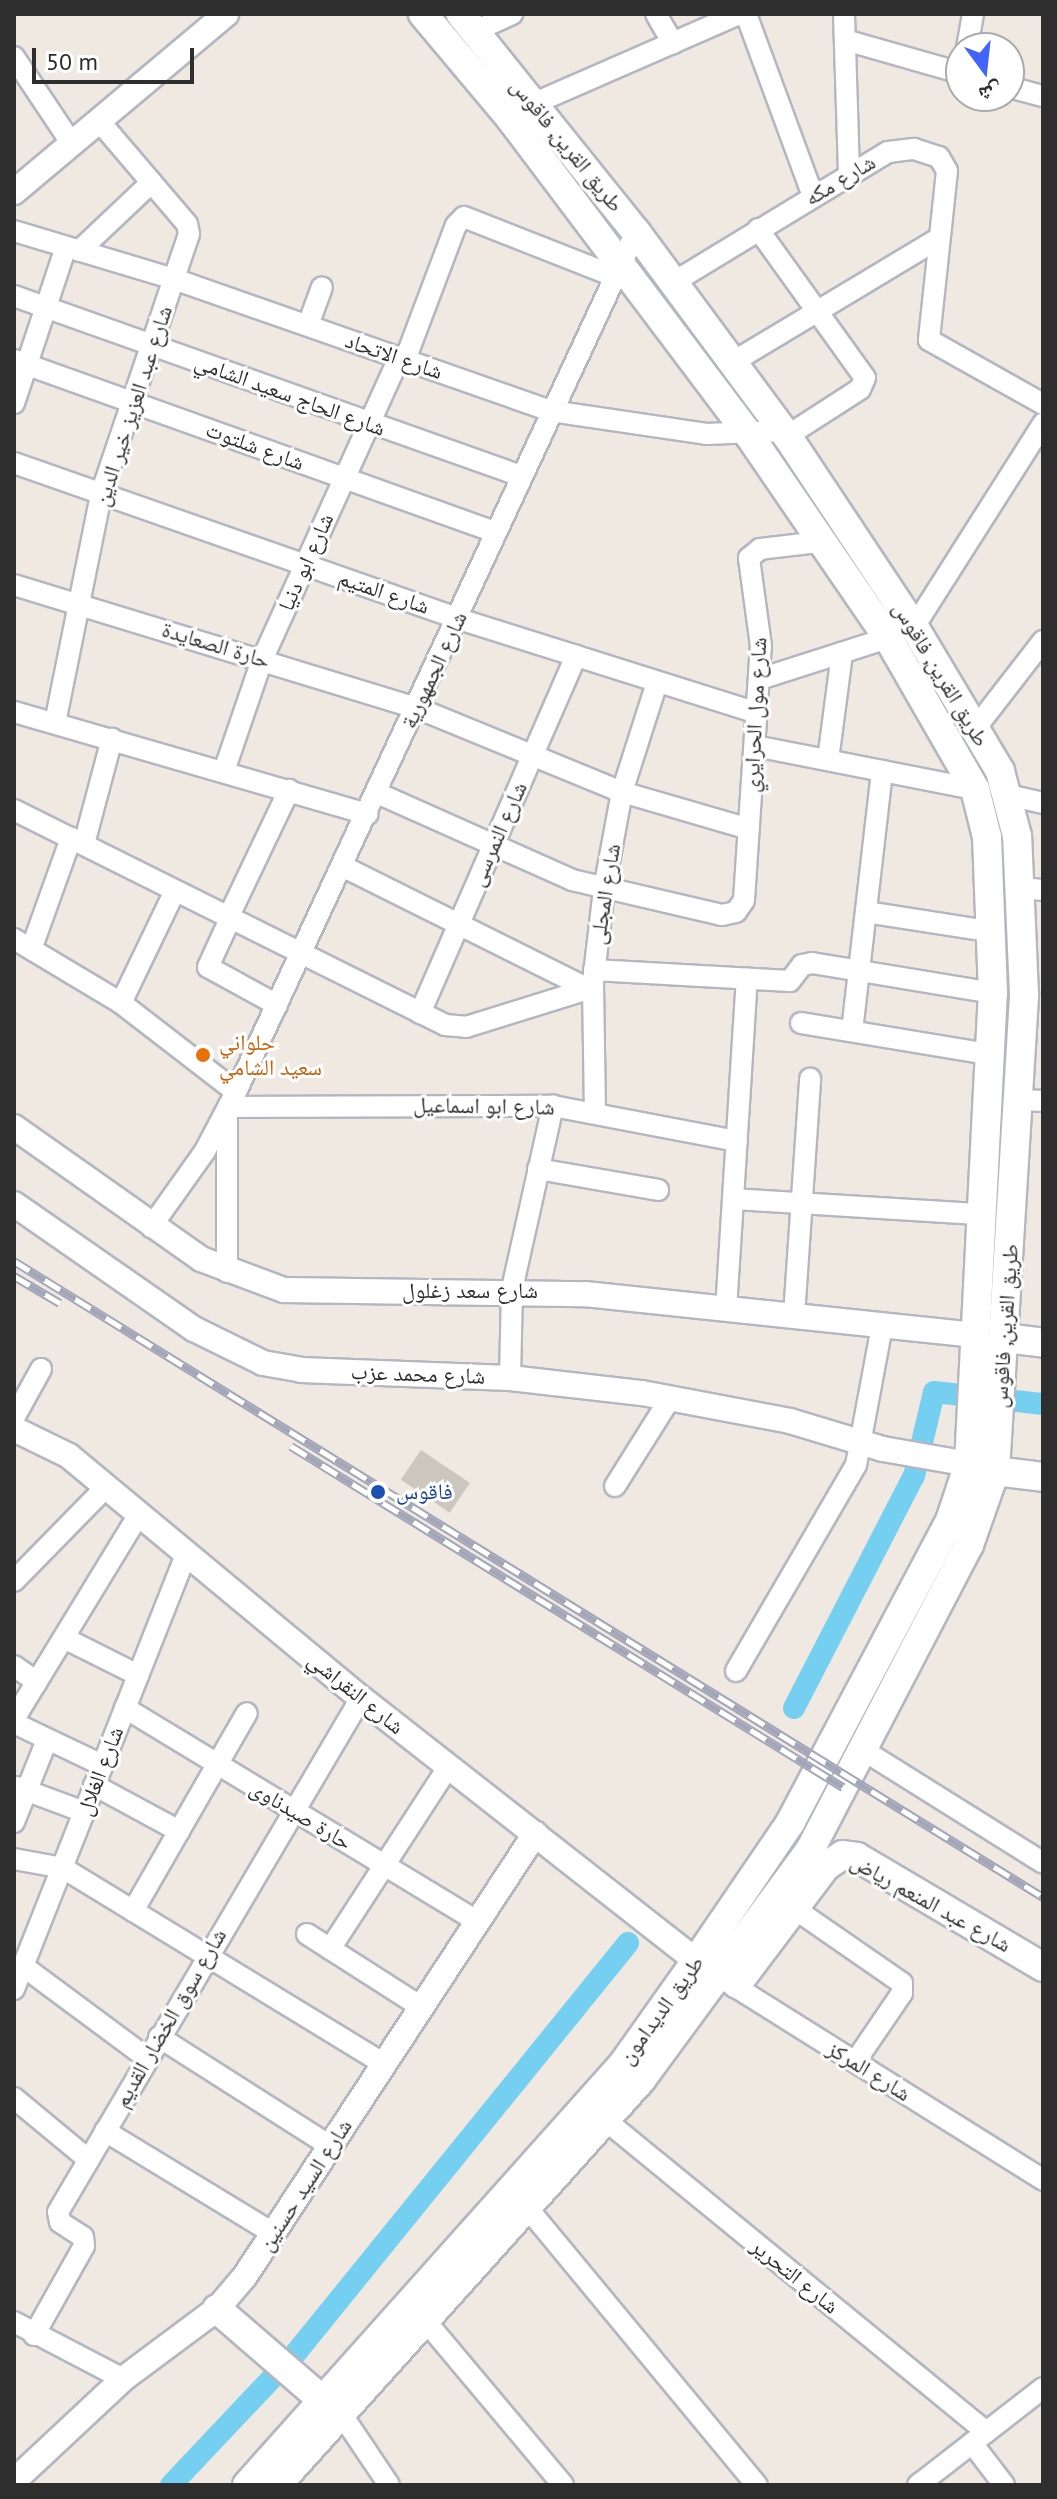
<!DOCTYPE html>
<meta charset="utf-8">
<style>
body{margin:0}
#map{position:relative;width:1057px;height:2499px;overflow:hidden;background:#efe9e1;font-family:"PT Sans","Noto Naskh Arabic",sans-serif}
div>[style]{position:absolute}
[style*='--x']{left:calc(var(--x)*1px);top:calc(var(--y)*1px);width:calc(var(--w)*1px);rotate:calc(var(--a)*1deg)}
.canal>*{height:22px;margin:-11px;padding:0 11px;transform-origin:11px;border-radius:11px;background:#75cff0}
.building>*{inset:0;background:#cbc7bf;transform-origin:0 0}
.roads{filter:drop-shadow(2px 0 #b4b7c1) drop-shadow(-2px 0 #b4b7c1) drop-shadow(0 2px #b4b7c1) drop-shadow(0 -2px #b4b7c1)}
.minor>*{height:20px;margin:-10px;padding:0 10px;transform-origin:10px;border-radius:10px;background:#fff}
.tertiary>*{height:24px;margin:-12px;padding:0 12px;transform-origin:12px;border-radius:12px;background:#fff}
.secondary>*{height:28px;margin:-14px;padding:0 14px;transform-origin:14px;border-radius:14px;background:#fff}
.rail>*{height:9px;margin-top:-4.5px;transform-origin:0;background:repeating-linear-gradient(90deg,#fff 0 18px,#a3a6b8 0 36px);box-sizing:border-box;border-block:2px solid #a3a6b8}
.dots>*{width:22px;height:22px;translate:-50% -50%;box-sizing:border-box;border:4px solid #fff;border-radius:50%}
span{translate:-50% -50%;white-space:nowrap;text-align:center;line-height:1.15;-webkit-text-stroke:6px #fff;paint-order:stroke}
.street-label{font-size:22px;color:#2e2e2e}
.food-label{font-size:22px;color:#c56008}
.left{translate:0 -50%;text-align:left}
.transit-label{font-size:22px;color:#164399}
.frame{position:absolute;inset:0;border:16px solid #2e2e2e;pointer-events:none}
.north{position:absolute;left:945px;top:32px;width:80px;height:80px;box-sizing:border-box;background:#fff;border:2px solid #ababab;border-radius:50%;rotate:165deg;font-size:22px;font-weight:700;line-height:32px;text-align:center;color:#2e2e2e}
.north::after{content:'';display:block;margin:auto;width:28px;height:36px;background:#4264fb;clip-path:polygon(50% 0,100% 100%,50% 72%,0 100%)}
.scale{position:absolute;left:32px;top:48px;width:162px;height:36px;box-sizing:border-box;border:4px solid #2e2e2e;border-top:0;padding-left:10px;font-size:24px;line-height:28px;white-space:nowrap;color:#2e2e2e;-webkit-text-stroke:6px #fff;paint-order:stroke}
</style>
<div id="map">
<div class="canal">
<i style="--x:794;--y:1708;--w:261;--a:-62.7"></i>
<i style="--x:914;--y:1476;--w:86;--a:-76.6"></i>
<i style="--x:934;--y:1392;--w:110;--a:6.3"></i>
<i style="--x:171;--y:2485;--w:180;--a:-46.6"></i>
<i style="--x:295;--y:2354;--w:529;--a:-50.98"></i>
</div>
<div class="building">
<i style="left:421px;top:1450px;width:59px;height:36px;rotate:34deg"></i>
</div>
<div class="roads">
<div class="minor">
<i style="--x:656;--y:14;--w:34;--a:60"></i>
<i style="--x:746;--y:14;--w:194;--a:69.8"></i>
<i style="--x:844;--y:14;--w:161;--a:88.2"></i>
<i style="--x:475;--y:31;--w:41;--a:-24.7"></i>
<i style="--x:845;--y:40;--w:121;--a:15.9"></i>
<i style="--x:967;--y:48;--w:35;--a:-80"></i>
<i style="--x:14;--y:57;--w:105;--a:56.3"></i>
<i style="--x:1009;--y:87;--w:35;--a:15"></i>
<i style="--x:535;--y:103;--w:223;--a:-23.6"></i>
<i style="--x:758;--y:229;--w:183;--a:54.3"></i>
<i style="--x:865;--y:378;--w:12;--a:114"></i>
<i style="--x:860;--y:389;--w:87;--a:147.2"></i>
<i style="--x:14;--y:231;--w:167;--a:16.7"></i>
<i style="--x:174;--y:279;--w:399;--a:19.3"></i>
<i style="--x:551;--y:411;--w:157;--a:8.4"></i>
<i style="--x:706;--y:434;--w:77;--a:-2.2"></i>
<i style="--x:79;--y:251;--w:100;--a:-43.4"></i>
<i style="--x:674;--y:282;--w:250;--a:-31.3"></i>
<i style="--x:888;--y:152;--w:26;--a:-7"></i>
<i style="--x:914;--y:149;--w:26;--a:18"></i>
<i style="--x:939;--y:157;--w:16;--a:60"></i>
<i style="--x:947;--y:171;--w:170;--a:96.1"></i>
<i style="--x:929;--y:340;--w:131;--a:29.3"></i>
<i style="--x:14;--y:296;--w:538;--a:19.55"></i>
<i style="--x:308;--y:325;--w:40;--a:-69.8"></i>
<i style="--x:14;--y:360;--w:511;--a:19.68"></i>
<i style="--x:405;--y:360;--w:144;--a:-69.3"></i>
<i style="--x:456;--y:225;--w:11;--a:-45"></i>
<i style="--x:464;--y:217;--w:161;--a:21.5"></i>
<i style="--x:733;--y:362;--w:239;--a:-31"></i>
<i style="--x:14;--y:403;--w:164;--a:-71.6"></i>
<i style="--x:14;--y:463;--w:472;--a:19.3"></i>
<i style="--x:459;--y:619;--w:312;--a:17.5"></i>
<i style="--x:14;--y:585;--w:421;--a:17"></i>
<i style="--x:417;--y:708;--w:222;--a:22.3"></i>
<i style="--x:622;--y:792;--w:132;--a:16.2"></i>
<i style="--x:914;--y:627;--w:241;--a:-57.6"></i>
<i style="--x:760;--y:679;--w:134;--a:-17.8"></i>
<i style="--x:14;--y:712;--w:368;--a:16.1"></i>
<i style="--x:55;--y:723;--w:234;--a:-78.6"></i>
<i style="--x:101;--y:494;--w:274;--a:-71.3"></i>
<i style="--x:189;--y:234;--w:10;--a:-101"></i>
<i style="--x:187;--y:224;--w:135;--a:-130.5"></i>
<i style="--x:974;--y:730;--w:113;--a:-52.2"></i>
<i style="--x:755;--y:746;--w:224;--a:11.1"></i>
<i style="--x:828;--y:760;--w:108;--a:-82.5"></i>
<i style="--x:224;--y:771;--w:117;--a:-71.1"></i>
<i style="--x:262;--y:660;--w:332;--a:-65.6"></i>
<i style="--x:377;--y:793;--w:214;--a:24"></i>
<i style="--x:572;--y:880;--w:154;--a:13.1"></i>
<i style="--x:722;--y:915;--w:14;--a:-12"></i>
<i style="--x:736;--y:912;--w:14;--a:-56"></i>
<i style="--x:744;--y:900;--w:255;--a:-86.2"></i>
<i style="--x:761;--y:646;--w:89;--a:-97.8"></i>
<i style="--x:749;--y:558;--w:14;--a:-39"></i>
<i style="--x:760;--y:549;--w:59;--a:-6.8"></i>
<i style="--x:1008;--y:795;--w:36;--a:13"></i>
<i style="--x:14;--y:810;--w:482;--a:26.5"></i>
<i style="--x:445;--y:1025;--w:21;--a:5"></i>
<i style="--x:466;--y:1027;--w:128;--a:-17.3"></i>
<i style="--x:84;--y:844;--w:109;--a:-75.1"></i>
<i style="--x:342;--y:866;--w:280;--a:26.5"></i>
<i style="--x:1020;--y:888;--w:23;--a:5"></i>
<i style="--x:866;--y:912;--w:129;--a:8.9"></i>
<i style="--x:228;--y:918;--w:142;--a:-64.5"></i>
<i style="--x:230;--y:919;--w:53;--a:114.6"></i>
<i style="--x:208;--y:967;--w:79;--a:28.8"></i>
<i style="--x:14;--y:939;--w:125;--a:30.9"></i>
<i style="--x:121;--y:1003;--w:145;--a:37.7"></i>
<i style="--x:32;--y:947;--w:116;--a:-70.3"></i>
<i style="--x:594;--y:970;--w:196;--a:3.2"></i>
<i style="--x:790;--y:981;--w:20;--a:-53"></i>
<i style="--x:802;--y:965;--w:10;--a:-11"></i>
<i style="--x:812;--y:963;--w:183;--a:9.4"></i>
<i style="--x:121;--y:1003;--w:124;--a:-64.3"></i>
<i style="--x:420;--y:1013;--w:390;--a:-66.4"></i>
<i style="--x:801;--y:1023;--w:191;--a:9.4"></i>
<i style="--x:852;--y:1031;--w:262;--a:-83.4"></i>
<i style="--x:1018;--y:1100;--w:25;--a:2"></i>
<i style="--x:228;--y:1107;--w:325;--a:-0.2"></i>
<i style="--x:553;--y:1106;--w:187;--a:10.8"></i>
<i style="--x:595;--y:1112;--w:129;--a:-90.9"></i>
<i style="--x:593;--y:983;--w:95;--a:-83.3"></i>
<i style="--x:604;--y:889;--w:99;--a:-79.5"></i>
<i style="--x:622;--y:792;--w:115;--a:-72.3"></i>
<i style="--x:538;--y:1169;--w:122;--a:9.9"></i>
<i style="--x:733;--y:1199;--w:247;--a:3.5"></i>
<i style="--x:151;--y:1227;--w:93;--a:-54.6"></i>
<i style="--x:205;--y:1151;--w:67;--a:-62.3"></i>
<i style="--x:236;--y:1092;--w:948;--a:-65.06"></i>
<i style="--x:227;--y:1272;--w:157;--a:-90"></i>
<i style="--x:726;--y:1310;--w:332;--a:-86.4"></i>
<i style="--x:794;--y:1316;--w:238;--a:-86.1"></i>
<i style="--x:510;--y:1378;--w:89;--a:-88.7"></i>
<i style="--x:512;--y:1289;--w:188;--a:-77.4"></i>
<i style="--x:14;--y:1418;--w:56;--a:-61.1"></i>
<i style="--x:615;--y:1486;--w:105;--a:-57.8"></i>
<i style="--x:14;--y:1581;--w:133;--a:-45.6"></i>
<i style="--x:64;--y:1638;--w:83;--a:26.6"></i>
<i style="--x:14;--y:1666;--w:28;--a:35"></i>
<i style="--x:736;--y:1671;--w:238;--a:-59.8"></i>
<i style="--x:856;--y:1465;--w:141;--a:-79.4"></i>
<i style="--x:125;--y:1708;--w:411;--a:31.2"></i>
<i style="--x:14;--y:1719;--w:240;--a:-58.6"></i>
<i style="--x:14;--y:1723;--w:98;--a:25.5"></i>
<i style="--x:860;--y:1748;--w:216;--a:32.1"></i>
<i style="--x:94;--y:1785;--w:97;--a:28.4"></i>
<i style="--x:17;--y:1787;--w:72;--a:20.5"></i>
<i style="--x:14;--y:1822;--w:88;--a:-68.1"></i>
<i style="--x:14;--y:1859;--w:50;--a:10.4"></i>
<i style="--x:63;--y:1868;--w:376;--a:31.4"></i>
<i style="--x:795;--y:1909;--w:130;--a:34.7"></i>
<i style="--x:902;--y:1983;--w:10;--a:90"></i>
<i style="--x:902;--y:1993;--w:83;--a:124.3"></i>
<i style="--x:133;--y:1911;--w:228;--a:-60.1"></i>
<i style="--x:307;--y:1934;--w:135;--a:32.6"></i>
<i style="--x:330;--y:1949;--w:217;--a:-57"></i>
<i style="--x:23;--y:1966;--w:154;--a:36.6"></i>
<i style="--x:723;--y:1979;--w:378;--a:32.1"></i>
<i style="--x:14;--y:1989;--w:469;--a:-68.4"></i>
<i style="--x:159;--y:2037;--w:203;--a:32.5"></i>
<i style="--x:14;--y:2098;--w:97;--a:39.6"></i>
<i style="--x:604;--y:2119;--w:494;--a:39.3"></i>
<i style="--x:105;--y:2131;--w:197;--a:31.3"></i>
<i style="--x:525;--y:2205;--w:364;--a:50.4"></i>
<i style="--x:423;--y:2318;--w:218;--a:50"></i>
<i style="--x:14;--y:2322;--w:123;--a:27.6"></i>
<i style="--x:34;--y:2335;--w:102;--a:-60.7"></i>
<i style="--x:84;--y:2246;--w:9;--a:-96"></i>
<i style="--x:83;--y:2237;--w:27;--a:-147"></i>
<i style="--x:60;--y:2222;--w:10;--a:-101"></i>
<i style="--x:58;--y:2212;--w:597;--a:-59.48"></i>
<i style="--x:342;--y:2415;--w:84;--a:56.1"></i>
<i style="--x:972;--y:2443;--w:53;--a:52.7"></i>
<i style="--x:918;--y:2485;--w:158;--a:-37.8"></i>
</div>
<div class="tertiary">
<i style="--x:14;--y:192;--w:277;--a:-40"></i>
<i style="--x:14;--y:1127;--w:229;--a:35.2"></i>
<i style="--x:201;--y:1259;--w:89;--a:20.5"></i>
<i style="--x:284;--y:1290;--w:301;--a:0.8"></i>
<i style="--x:585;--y:1294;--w:390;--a:6"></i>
<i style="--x:14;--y:1204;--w:219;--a:34.8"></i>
<i style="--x:194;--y:1329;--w:77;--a:26.2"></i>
<i style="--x:263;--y:1363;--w:39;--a:10"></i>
<i style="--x:301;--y:1370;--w:209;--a:2.2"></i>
<i style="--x:510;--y:1378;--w:133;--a:6.5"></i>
<i style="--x:642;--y:1393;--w:151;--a:10.7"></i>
<i style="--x:790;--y:1421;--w:97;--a:16.8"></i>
<i style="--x:883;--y:1449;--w:87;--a:9.9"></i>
<i style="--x:14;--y:1429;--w:61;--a:26.1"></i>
<i style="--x:69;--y:1456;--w:379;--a:39.7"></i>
<i style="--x:361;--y:1698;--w:426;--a:38.1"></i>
<i style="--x:14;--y:2481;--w:149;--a:-43.1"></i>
<i style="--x:123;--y:2379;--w:117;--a:-36.7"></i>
<i style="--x:217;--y:2309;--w:43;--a:-49.7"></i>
<i style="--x:245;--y:2276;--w:529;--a:-56.73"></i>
</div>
<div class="secondary">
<i style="--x:1005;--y:1338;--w:38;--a:7"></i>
<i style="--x:995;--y:1471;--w:48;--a:7.1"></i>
<i style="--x:737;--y:1984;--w:148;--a:-53"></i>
<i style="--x:826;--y:1866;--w:20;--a:-33"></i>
<i style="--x:843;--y:1855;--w:14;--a:8"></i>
<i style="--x:857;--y:1857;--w:216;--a:30.6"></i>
<i style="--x:217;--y:2309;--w:144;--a:40.8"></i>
<i style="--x:247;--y:2485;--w:564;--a:-48.23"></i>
<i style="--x:623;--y:2064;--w:126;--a:-54.7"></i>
<i style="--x:696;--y:1961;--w:167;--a:-55.7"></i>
<i style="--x:790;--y:1823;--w:342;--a:-62.1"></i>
<i style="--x:950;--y:1521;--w:60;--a:-71.6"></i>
<i style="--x:969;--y:1464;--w:472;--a:-87.1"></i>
<i style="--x:993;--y:993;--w:156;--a:-92.2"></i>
<i style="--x:987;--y:837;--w:49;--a:-104"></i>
<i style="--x:975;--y:789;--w:174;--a:-119.9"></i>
<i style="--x:888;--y:638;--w:246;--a:-124.4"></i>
<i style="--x:749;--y:435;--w:396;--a:-127"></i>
<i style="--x:511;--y:119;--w:137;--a:-130"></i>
<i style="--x:277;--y:2485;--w:545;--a:-48.05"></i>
<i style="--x:641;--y:2080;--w:285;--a:-53.7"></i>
<i style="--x:810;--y:1850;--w:344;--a:-62.5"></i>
<i style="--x:969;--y:1545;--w:78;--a:-70.6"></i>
<i style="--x:995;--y:1471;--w:478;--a:-86.5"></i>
<i style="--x:1024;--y:994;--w:158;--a:-92.5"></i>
<i style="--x:1017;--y:836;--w:67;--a:-104.7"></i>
<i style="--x:1000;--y:771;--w:168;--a:-120.8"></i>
<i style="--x:914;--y:627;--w:229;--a:-123.6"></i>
<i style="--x:787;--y:436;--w:254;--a:-126.5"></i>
<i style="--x:636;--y:232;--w:280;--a:-128.8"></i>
</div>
</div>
<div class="rail">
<i style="--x:14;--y:1261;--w:1210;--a:31.72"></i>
<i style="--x:14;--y:1276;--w:53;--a:30.4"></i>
<i style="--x:291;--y:1446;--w:649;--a:31.71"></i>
</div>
<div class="dots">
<i style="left:203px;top:1055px;background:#e8710a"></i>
<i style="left:378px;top:1492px;background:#1a4fb4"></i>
</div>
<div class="street-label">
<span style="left:567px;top:145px;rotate:51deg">طريق القرين, فاقوس</span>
<span style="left:840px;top:180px;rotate:-31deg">شارع مكه</span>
<span style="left:394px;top:356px;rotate:19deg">شارع الاتحاد</span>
<span style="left:290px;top:395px;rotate:20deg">شارع الحاج سعيد الشامي</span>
<span style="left:133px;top:406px;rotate:-72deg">شارع عبد العزيز خير الدين</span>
<span style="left:255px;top:446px;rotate:20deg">شارع شلتوت</span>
<span style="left:306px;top:562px;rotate:-66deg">شارع ابو دنيا</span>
<span style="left:384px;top:592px;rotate:19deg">شارع المتيم</span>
<span style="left:216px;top:645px;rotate:17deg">حارة الصعايدة</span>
<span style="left:434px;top:670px;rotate:-65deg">شارع الجمهورية</span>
<span style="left:941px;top:674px;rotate:59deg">طريق القرين, فاقوس</span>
<span style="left:755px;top:715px;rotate:-87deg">شارع مول الحرايري</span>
<span style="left:498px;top:834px;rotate:-66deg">شارع النمرسى</span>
<span style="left:605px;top:894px;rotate:-81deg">شارع المجلى</span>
<span style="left:484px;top:1106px;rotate:1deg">شارع ابو اسماعيل</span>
<span style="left:470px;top:1291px">شارع سعد زغلول</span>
<span style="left:1005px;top:1326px;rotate:-86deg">طريق القرين, فاقوس</span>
<span style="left:418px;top:1374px;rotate:2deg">شارع محمد عزب</span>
<span style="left:356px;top:1693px;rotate:39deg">شارع النقراشي</span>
<span style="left:100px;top:1771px;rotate:-69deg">شارع الغلال</span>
<span style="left:301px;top:1815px;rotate:31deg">حارة صيدناوى</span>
<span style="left:931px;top:1903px;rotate:29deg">شارع عبد المنعم رياض</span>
<span style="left:661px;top:2010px;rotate:-54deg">طريق الديدامون</span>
<span style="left:170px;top:2018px;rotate:-60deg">شارع سوق الخضار القديم</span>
<span style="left:869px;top:2071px;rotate:32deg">شارع المركز</span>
<span style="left:305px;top:2185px;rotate:-57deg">شارع السيد حسنين</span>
<span style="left:795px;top:2276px;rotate:39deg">شارع التحرير</span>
</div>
<div class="food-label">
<span class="left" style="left:219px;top:1055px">حلواني<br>سعيد الشامي</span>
</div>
<div class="transit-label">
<span class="left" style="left:396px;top:1492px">فاقوس</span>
</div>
<div class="frame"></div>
<div class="north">ش</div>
<div class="scale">50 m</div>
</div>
